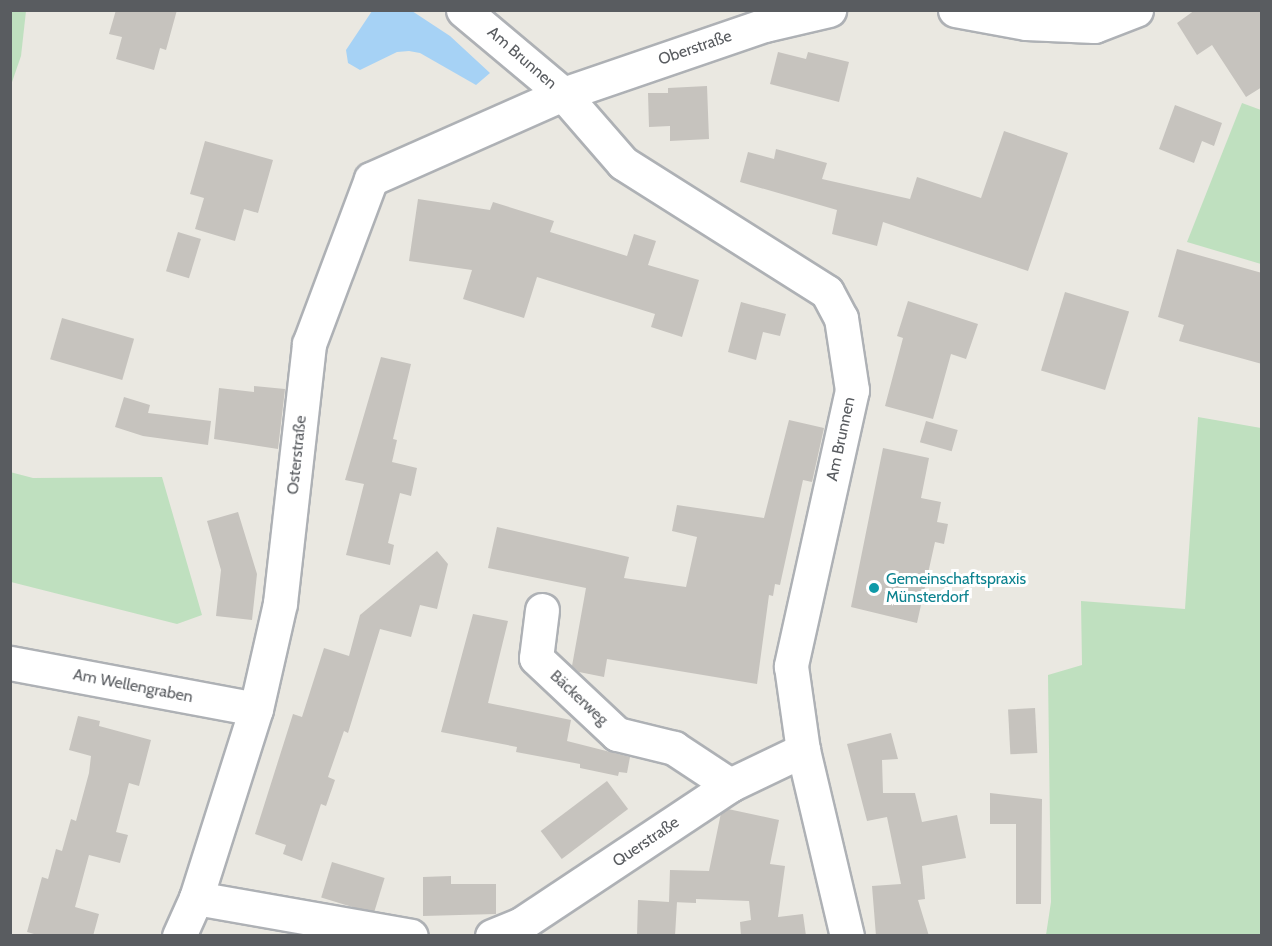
<!DOCTYPE html>
<meta charset="utf-8">
<style>
body{margin:0}
#map{position:relative;width:1272px;height:946px;overflow:hidden;background:#eae8e1;font-family:Cabin,sans-serif}
div>[style]{position:absolute}
[style*='--x']{left:calc(var(--x)*1px);top:calc(var(--y)*1px);width:calc(var(--w)*1px);rotate:calc(var(--a)*1deg)}
.green>*{inset:0;background:#bfe0bf}
.water>*{inset:0;background:#a6d2f5}
.building>*{inset:0;background:#c6c3be;transform-origin:0 0}
.roads{filter:drop-shadow(2px 0 #aeb1b5) drop-shadow(-2px 0 #aeb1b5) drop-shadow(0 2px #aeb1b5) drop-shadow(0 -2px #aeb1b5)}
.minor>*{height:33px;margin:-16.5px;padding:0 16.5px;transform-origin:16.5px;border-radius:16.5px;background:#fff}
.dots>*{width:16px;height:16px;translate:-50% -50%;box-sizing:border-box;border:3px solid #fff;border-radius:50%}
span{translate:-50% -50%;white-space:nowrap;text-align:center;line-height:1.15;-webkit-text-stroke:6px #fff;paint-order:stroke}
.street-label{font-size:16px;color:#595c60}
.culture-label{font-size:16px;color:#0d838f}
.left{translate:0 -50%;text-align:left}
.frame{position:absolute;inset:0;border:12px solid #595c60;pointer-events:none}
</style>
<div id="map">
<div class="green">
<i style="clip-path:polygon(11px 10px,26px 11px,21px 56px,11px 85px)"></i>
<i style="clip-path:polygon(1242px 103px,1261px 110px,1261px 264px,1187px 242px)"></i>
<i style="clip-path:polygon(1198px 417px,1261px 428px,1261px 935px,1046px 935px,1051px 902px,1048px 675px,1082px 665px,1081px 601px,1185px 609px)"></i>
<i style="clip-path:polygon(10px 472px,33px 478px,162px 477px,202px 615px,177px 624px,11px 582px)"></i>
</div>
<div class="water">
<i style="clip-path:polygon(372px 11px,412px 11px,450px 36px,490px 73px,476px 85px,420px 53px,409px 51px,397px 52px,360px 70px,348px 63px,346px 50px)"></i>
</div>
<div class="building">
<i style="clip-path:polygon(116px 10px,177px 10px,166px 50px,160px 48px,154px 70px,116px 59px,122px 37px,109px 34px)"></i>
<i style="clip-path:polygon(1195px 10px,1262px 10px,1262px 87px,1246px 97px,1212px 45px,1197px 55px,1177px 23px)"></i>
<i style="clip-path:polygon(778px 52px,806px 59px,808px 52px,849px 62px,839px 102px,770px 84px)"></i>
<i style="clip-path:polygon(707px 86px,709px 139px,670px 141px,670px 126px,649px 127px,648px 93px,668px 93px,668px 88px)"></i>
<i style="clip-path:polygon(1175px 105px,1222px 123px,1214px 146px,1202px 141px,1194px 163px,1159px 149px)"></i>
<i style="clip-path:polygon(1004px 131px,1068px 153px,1028px 271px,883px 222px,877px 246px,832px 234px,837px 210px,740px 182px,748px 152px,774px 159px,776px 149px,827px 163px,822px 179px,910px 199px,917px 177px,981px 198px)"></i>
<i style="clip-path:polygon(205px 141px,273px 160px,258px 213px,244px 209px,235px 241px,195px 229px,204px 198px,190px 194px)"></i>
<i style="clip-path:polygon(418px 199px,490px 210px,493px 202px,554px 221px,550px 232px,627px 256px,634px 234px,656px 241px,648px 265px,699px 280px,682px 337px,651px 327px,655px 314px,537px 277px,524px 318px,463px 299px,472px 270px,409px 261px)"></i>
<i style="left:178px;top:232px;width:24px;height:41px;rotate:17deg"></i>
<i style="clip-path:polygon(1177px 249px,1262px 273px,1262px 364px,1179px 341px,1184px 325px,1158px 317px)"></i>
<i style="left:1065px;top:292px;width:67px;height:82px;rotate:17deg"></i>
<i style="clip-path:polygon(908px 301px,978px 324px,966px 359px,951px 354px,933px 419px,885px 406px,903px 338px,897px 336px)"></i>
<i style="clip-path:polygon(741px 302px,786px 314px,780px 336px,763px 332px,756px 360px,728px 352px)"></i>
<i style="left:62px;top:318px;width:75px;height:43px;rotate:16deg"></i>
<i style="clip-path:polygon(381px 357px,411px 364px,393px 439px,397px 440px,392px 462px,417px 468px,411px 496px,400px 493px,388px 543px,394px 545px,390px 565px,346px 555px,364px 484px,345px 480px)"></i>
<i style="clip-path:polygon(254px 386px,285px 389px,278px 449px,214px 439px,219px 388px,254px 392px)"></i>
<i style="clip-path:polygon(124px 397px,150px 405px,148px 413px,211px 421px,208px 445px,143px 436px,115px 427px)"></i>
<i style="clip-path:polygon(789px 420px,824px 428px,812px 482px,803px 480px,780px 585px,775px 584px,773px 596px,769px 595px,757px 684px,607px 659px,604px 677px,579px 672px,572px 666px,586px 588px,488px 568px,497px 527px,629px 557px,624px 578px,686px 587px,697px 537px,672px 531px,677px 505px,764px 518px)"></i>
<i style="left:926px;top:421px;width:33px;height:22px;rotate:16deg"></i>
<i style="clip-path:polygon(883px 448px,929px 458px,921px 498px,941px 502px,937px 522px,948px 524px,944px 544px,935px 542px,917px 623px,851px 607px)"></i>
<i style="clip-path:polygon(238px 512px,257px 574px,252px 620px,216px 616px,221px 570px,207px 521px)"></i>
<i style="clip-path:polygon(437px 551px,448px 564px,437px 609px,420px 605px,411px 637px,380px 629px,348px 733px,344px 731px,328px 777px,335px 780px,326px 806px,321px 804px,302px 861px,283px 854px,286px 845px,255px 834px,293px 714px,302px 717px,324px 648px,349px 656px,360px 615px)"></i>
<i style="clip-path:polygon(473px 614px,508px 621px,488px 703px,571px 720px,567px 741px,630px 757px,627px 773px,619px 772px,618px 776px,580px 768px,580px 764px,516px 752px,517px 747px,441px 732px)"></i>
<i style="left:1035px;top:708px;width:45px;height:27px;rotate:87deg"></i>
<i style="clip-path:polygon(78px 716px,100px 721px,99px 726px,151px 740px,139px 786px,129px 783px,116px 832px,128px 835px,120px 863px,89px 855px,75px 907px,99px 914px,93px 936px,41px 936px,27px 932px,42px 877px,48px 879px,56px 849px,62px 851px,71px 819px,76px 821px,89px 773px,91px 756px,69px 750px)"></i>
<i style="clip-path:polygon(891px 733px,898px 759px,882px 760px,883px 793px,915px 793px,922px 822px,957px 815px,966px 858px,922px 866px,925px 899px,918px 900px,929px 936px,876px 936px,872px 886px,901px 884px,887px 817px,867px 821px,847px 744px)"></i>
<i style="left:607px;top:781px;width:35px;height:83px;rotate:53deg"></i>
<i style="clip-path:polygon(990px 793px,1042px 799px,1041px 904px,1016px 904px,1016px 824px,990px 824px)"></i>
<i style="clip-path:polygon(728px 809px,779px 820px,770px 864px,785px 866px,778px 917px,803px 914px,806px 936px,741px 936px,740px 922px,751px 920px,749px 901px,696px 899px,696px 903px,672px 902px,677px 902px,675px 936px,637px 936px,638px 900px,669px 902px,670px 870px,709px 871px,721px 813px)"></i>
<i style="left:332px;top:862px;width:55px;height:37px;rotate:17deg"></i>
<i style="clip-path:polygon(451px 876px,451px 884px,496px 884px,496px 914px,423px 916px,423px 877px)"></i>
</div>
<div class="roads">
<div class="minor">
<i style="--x:463;--y:10;--w:131;--a:40"></i>
<i style="--x:563;--y:94;--w:91;--a:49"></i>
<i style="--x:623;--y:163;--w:241;--a:32.3"></i>
<i style="--x:827;--y:292;--w:30;--a:62"></i>
<i style="--x:841;--y:318;--w:73;--a:81.3"></i>
<i style="--x:852;--y:390;--w:283;--a:102.5"></i>
<i style="--x:791;--y:666;--w:85;--a:81.9"></i>
<i style="--x:803;--y:750;--w:191;--a:76.7"></i>
<i style="--x:955;--y:10;--w:72;--a:10.4"></i>
<i style="--x:1026;--y:23;--w:68;--a:2.5"></i>
<i style="--x:1094;--y:26;--w:45;--a:-20.9"></i>
<i style="--x:542;--y:610;--w:48;--a:97.1"></i>
<i style="--x:536;--y:658;--w:111;--a:43.2"></i>
<i style="--x:617;--y:734;--w:59;--a:13.8"></i>
<i style="--x:674;--y:748;--w:67;--a:33.5"></i>
<i style="--x:10;--y:663;--w:250;--a:10.6"></i>
<i style="--x:196;--y:898;--w:218;--a:10"></i>
<i style="--x:179;--y:936;--w:42;--a:-65.9"></i>
<i style="--x:196;--y:898;--w:198;--a:-72.4"></i>
<i style="--x:256;--y:709;--w:109;--a:-77.2"></i>
<i style="--x:280;--y:603;--w:261;--a:-83.6"></i>
<i style="--x:309;--y:344;--w:176;--a:-69.4"></i>
<i style="--x:371;--y:179;--w:210;--a:-23.9"></i>
<i style="--x:563;--y:94;--w:213;--a:-18.9"></i>
<i style="--x:765;--y:25;--w:66;--a:-13.2"></i>
<i style="--x:492;--y:936;--w:31;--a:-22"></i>
<i style="--x:521;--y:924;--w:251;--a:-33.6"></i>
<i style="--x:730;--y:785;--w:81;--a:-25.6"></i>
</div>
</div>
<div class="dots">
<i style="left:874px;top:588px;background:#0f9aa8"></i>
</div>
<div class="street-label">
<span style="left:695px;top:48px;rotate:-19deg">Oberstraße</span>
<span style="left:522px;top:58px;rotate:41deg">Am Brunnen</span>
<span style="left:841px;top:439px;rotate:-78deg">Am Brunnen</span>
<span style="left:297px;top:455px;rotate:-84deg">Osterstraße</span>
<span style="left:133px;top:686px;rotate:11deg">Am Wellengraben</span>
<span style="left:579px;top:698px;rotate:43deg">Bäckerweg</span>
<span style="left:646px;top:842px;rotate:-34deg">Querstraße</span>
</div>
<div class="culture-label">
<span class="left" style="left:886px;top:588px">Gemeinschaftspraxis<br>Münsterdorf</span>
</div>
<div class="frame"></div>
</div>
